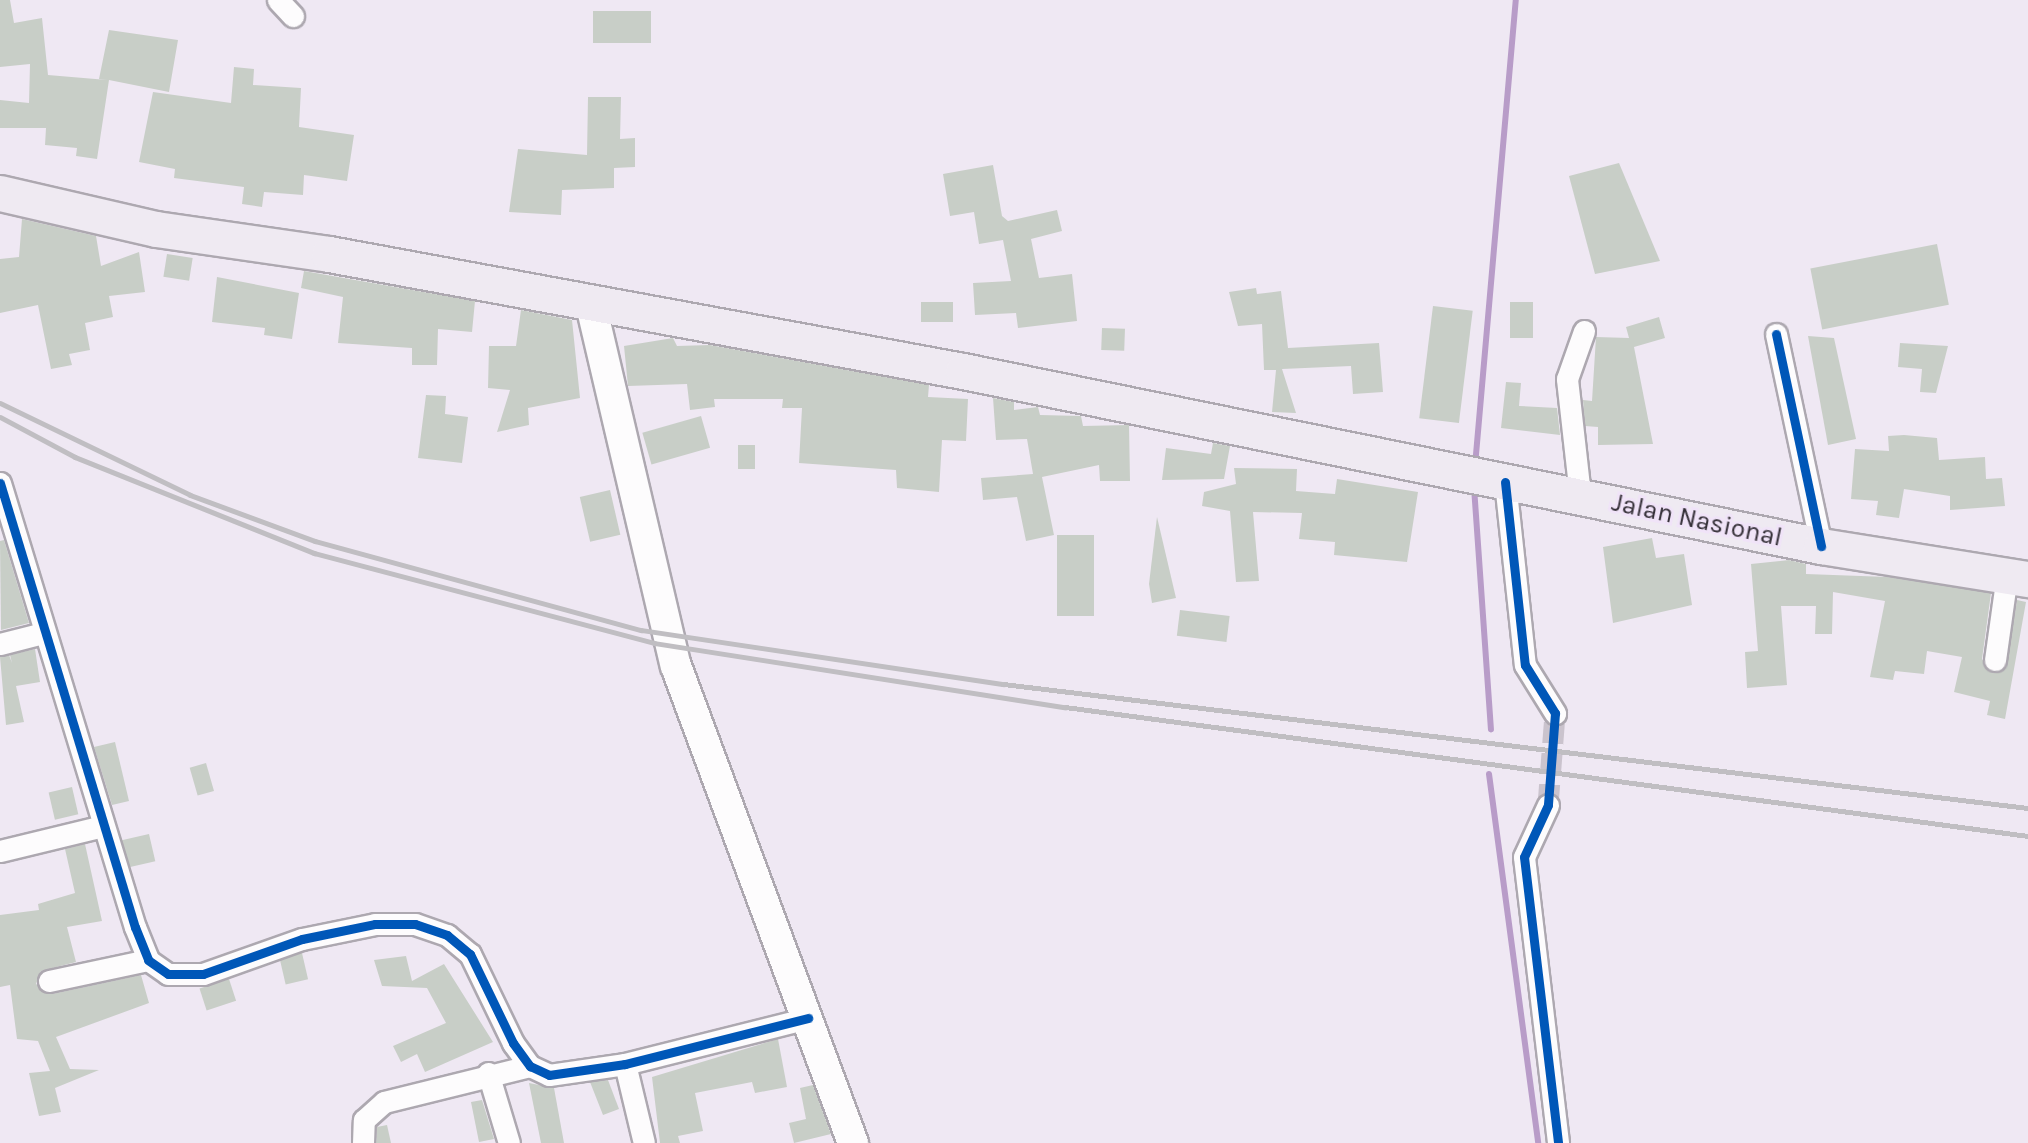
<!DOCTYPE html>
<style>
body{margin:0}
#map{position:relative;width:2028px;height:1143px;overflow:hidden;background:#efe8f3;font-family:Karla,sans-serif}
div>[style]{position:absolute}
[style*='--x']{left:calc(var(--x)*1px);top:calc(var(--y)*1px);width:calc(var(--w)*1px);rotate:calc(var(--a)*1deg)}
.stream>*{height:6px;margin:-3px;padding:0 3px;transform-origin:3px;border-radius:3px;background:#b89cc8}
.building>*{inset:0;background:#c8cec7;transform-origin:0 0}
.minor-tunnel>*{height:21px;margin-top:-10.5px;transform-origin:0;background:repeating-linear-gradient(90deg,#cac3cd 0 21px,transparent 0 31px)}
.roads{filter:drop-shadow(2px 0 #ada8b0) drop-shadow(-2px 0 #ada8b0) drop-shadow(0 2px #ada8b0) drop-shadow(0 -2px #ada8b0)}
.minor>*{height:21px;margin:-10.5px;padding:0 10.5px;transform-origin:10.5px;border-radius:10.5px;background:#fdfcfd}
.secondary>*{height:30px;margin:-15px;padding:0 15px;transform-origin:15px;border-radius:15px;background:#fdfcfd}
.trunk>*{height:35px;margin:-17.5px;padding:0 17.5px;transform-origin:17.5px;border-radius:17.5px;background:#efeaf2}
.rail>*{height:5px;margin:-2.5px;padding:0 2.5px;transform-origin:2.5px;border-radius:2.5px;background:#c0bec2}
.cycleway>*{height:9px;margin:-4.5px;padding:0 4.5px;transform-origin:4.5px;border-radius:4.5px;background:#0057b8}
span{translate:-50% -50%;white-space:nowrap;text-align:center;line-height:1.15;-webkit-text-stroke:6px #f0e3f8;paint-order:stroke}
.street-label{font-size:26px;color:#342f37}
</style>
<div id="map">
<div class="stream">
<i style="--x:1475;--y:466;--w:468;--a:-85"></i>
<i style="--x:1474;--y:487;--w:243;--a:86"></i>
<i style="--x:1489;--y:774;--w:372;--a:82.4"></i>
</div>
<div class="building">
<i style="clip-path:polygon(0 0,10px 0,14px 23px,42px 18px,48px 75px,107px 80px,99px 79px,109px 30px,178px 40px,169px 92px,109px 80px,97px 159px,76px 156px,77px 148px,45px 145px,46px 128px,0 128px,0 100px,29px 103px,30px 64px,0 67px)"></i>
<i style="left:593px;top:11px;width:58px;height:32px"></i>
<i style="clip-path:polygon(234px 67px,254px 69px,253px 85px,301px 88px,299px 127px,354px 135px,347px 181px,304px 175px,303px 195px,264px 192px,262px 207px,242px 204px,244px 187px,174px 178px,175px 169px,139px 162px,153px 92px,231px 103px)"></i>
<i style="clip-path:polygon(588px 97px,621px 97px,620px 139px,635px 138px,635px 167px,614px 168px,614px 188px,562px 190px,561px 215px,509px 212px,518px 149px,587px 155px)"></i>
<i style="clip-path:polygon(1619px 163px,1660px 261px,1595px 274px,1569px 176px)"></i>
<i style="clip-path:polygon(993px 165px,1002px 216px,1008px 221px,1057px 210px,1062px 231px,1031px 239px,1039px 278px,1072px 274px,1077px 321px,1018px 328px,1016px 313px,975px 315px,973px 283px,1011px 281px,1003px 240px,979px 244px,974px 212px,950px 216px,943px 174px)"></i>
<i style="clip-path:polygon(22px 219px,96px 236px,101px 266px,139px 252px,145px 292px,109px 296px,113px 317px,85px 323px,90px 350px,69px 354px,72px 365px,51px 369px,38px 305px,0 313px,0 259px,19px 257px)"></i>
<i style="left:1937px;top:244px;width:62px;height:129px;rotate:79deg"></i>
<i style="left:167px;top:254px;width:26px;height:23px;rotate:9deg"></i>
<i style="clip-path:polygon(304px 271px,475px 301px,472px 332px,438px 329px,437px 365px,412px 365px,412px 348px,338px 343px,343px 297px,301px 288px)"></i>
<i style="clip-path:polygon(217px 277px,299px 293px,292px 339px,264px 335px,265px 328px,212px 322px)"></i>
<i style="clip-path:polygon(1256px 288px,1257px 294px,1281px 291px,1288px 348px,1379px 343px,1383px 392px,1353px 394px,1351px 366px,1282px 369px,1296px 413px,1272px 412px,1276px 370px,1264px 370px,1262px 324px,1238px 326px,1229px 292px)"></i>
<i style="left:921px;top:302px;width:32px;height:20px"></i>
<i style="left:1510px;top:302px;width:23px;height:36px"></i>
<i style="left:1433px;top:306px;width:40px;height:113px;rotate:7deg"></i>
<i style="clip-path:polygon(521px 310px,572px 320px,580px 398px,528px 408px,529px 425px,497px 432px,510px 390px,488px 388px,489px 346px,516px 346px)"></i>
<i style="clip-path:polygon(1659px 317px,1665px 338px,1634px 347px,1653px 444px,1598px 445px,1598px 427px,1585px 426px,1583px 400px,1592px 401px,1596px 337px,1629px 338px,1626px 327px)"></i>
<i style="left:1102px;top:328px;width:23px;height:22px;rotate:2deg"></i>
<i style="clip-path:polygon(1808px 336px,1834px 338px,1856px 439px,1828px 445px)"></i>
<i style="clip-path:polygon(673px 338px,677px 346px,710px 345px,929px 385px,928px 397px,968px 399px,966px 441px,942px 440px,939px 492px,897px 488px,896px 470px,799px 463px,802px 408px,782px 408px,783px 399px,714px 399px,715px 407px,690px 410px,687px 384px,628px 386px,624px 346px)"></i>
<i style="clip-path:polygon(1900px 343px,1948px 346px,1936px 393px,1920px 392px,1922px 369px,1898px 367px)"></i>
<i style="clip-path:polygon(1506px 382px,1521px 383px,1519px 406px,1557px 408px,1560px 435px,1501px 428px)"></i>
<i style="clip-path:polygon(426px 395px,446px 396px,445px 414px,468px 417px,462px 463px,418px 458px)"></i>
<i style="clip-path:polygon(993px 398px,1014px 402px,1014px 410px,1038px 407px,1040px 415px,1081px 416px,1083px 426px,1129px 425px,1130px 481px,1100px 481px,1099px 465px,1042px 477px,1054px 535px,1026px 541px,1017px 497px,983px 500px,981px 478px,1033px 474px,1027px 439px,996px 440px)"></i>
<i style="left:701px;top:416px;width:33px;height:61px;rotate:74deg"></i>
<i style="clip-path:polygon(1904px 435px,1937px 438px,1939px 460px,1985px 457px,1986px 479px,2002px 478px,2005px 506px,1950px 510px,1950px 496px,1904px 489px,1899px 518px,1876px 515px,1878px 501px,1851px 499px,1855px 449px,1889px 451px,1888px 436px)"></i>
<i style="clip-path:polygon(1213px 443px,1230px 446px,1224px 479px,1162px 480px,1166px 448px,1211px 454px)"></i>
<i style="left:738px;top:445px;width:17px;height:24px"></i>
<i style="clip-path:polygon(1234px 468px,1297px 469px,1296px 491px,1335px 494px,1337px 479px,1418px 492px,1407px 562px,1334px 555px,1335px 542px,1299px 539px,1302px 513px,1253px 512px,1259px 581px,1236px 582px,1230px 511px,1202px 506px,1204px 492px,1236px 484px)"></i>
<i style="left:610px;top:490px;width:46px;height:31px;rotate:77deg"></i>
<i style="clip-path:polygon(1157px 517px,1176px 598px,1152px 603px,1149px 584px)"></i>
<i style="left:1057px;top:535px;width:37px;height:81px"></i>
<i style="clip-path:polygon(1652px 538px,1656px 558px,1684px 554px,1692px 605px,1613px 623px,1603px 547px)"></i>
<i style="clip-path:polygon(4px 540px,29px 623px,1px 630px,0 541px)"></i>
<i style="clip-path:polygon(1789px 560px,1806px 564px,1806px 574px,1888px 577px,1991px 593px,1982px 659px,1992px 673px,2006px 668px,2017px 600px,2026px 602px,2005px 719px,1987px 715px,1990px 701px,1954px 692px,1962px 657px,1927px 651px,1924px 674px,1895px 671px,1893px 680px,1870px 677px,1885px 601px,1833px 592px,1832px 634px,1815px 634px,1816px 606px,1781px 606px,1787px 685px,1747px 688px,1745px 652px,1758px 651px,1751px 564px)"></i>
<i style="left:1180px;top:610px;width:50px;height:26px;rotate:7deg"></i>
<i style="clip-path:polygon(35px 649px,40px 682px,16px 686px,24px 722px,6px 725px,0 657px,9px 655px,12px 663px,10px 655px)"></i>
<i style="clip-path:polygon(115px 742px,129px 801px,112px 805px,94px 747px)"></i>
<i style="left:206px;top:763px;width:29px;height:17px;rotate:74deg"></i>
<i style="left:72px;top:787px;width:28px;height:24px;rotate:77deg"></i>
<i style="left:149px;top:834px;width:28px;height:28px;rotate:77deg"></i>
<i style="clip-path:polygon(85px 844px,102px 921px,67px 927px,76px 962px,41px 971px,36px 984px,52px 994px,141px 975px,149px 1003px,56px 1037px,70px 1069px,99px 1070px,55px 1088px,61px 1112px,39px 1116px,29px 1073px,50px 1071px,38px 1041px,17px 1039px,10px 985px,0 987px,0 915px,39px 910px,38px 904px,75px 893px,65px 849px)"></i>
<i style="left:302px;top:953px;width:27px;height:23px;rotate:77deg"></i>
<i style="clip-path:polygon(406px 956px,412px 981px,444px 964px,493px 1042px,425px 1072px,417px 1054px,401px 1062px,393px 1046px,446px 1023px,427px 988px,382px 986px,374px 960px)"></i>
<i style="left:229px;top:979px;width:23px;height:31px;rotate:72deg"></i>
<i style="clip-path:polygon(778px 1039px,787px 1087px,755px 1093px,752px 1082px,695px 1093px,703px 1131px,678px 1136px,680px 1143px,660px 1143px,652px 1077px)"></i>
<i style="clip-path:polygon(608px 1080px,619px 1109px,603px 1115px,590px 1082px)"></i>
<i style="clip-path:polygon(529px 1083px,554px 1088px,564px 1143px,541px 1143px)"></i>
<i style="clip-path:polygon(813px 1085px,831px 1134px,794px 1143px,789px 1123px,806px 1119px,800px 1088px)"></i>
<i style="clip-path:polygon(482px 1100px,494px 1139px,479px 1142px,471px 1102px)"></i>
<i style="clip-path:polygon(387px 1125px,391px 1143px,376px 1143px,377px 1127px)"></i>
</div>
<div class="minor-tunnel">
<i style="--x:1548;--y:805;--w:92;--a:-85.6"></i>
</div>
<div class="roads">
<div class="minor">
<i style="--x:278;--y:0;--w:22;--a:47"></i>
<i style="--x:1776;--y:334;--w:217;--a:78"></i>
<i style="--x:1505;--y:482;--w:184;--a:83.8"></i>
<i style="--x:1525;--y:665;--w:57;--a:58"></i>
<i style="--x:0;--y:483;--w:464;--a:73.1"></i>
<i style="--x:135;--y:927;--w:35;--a:68"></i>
<i style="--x:148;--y:960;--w:24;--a:35"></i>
<i style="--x:168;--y:974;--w:35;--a:0"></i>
<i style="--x:203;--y:974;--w:105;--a:-19.5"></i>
<i style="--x:302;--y:939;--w:75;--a:-11.6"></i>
<i style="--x:375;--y:924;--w:40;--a:0"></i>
<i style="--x:415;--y:924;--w:34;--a:19"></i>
<i style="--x:447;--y:935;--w:30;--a:40"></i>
<i style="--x:470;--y:954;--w:99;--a:64.2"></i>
<i style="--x:513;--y:1043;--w:29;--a:54"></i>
<i style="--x:530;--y:1066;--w:21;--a:25"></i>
<i style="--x:549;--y:1075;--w:77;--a:-8.2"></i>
<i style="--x:625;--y:1064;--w:189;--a:-14.1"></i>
<i style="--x:1580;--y:495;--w:117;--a:-96.4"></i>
<i style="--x:1567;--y:379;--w:51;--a:-70.5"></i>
<i style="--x:0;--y:644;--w:44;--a:-14.3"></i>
<i style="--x:1995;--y:660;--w:86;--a:-82"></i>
<i style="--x:1548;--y:805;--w:57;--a:114.8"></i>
<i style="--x:1524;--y:857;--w:288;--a:83.2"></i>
<i style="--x:0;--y:851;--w:106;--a:-13.6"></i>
<i style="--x:49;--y:981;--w:101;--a:-12"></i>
<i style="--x:625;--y:1064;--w:81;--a:76.5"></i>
<i style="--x:488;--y:1073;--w:73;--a:73.3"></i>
<i style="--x:363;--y:1143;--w:23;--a:-88"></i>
<i style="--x:364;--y:1120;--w:27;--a:-42"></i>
<i style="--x:384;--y:1102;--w:150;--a:-13.9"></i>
</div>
<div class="secondary">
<i style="--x:591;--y:305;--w:371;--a:76.8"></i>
<i style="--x:676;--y:666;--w:509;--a:69.64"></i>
</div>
<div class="trunk">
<i style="--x:0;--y:193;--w:160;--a:13"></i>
<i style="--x:156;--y:229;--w:175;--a:8.2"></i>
<i style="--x:329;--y:254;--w:645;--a:10.46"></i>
<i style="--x:963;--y:371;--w:876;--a:11.53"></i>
<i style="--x:1821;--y:546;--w:210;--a:9.1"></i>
</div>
</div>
<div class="rail">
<i style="--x:0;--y:403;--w:211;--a:25.8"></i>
<i style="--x:190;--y:495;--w:133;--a:20.2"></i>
<i style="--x:315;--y:541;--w:338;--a:15.3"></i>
<i style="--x:641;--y:630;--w:366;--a:8.5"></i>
<i style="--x:1003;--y:684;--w:1032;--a:6.9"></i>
<i style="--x:0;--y:417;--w:85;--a:28.1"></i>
<i style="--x:75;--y:457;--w:258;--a:21.9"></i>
<i style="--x:314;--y:553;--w:352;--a:14.8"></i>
<i style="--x:654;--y:643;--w:416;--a:8.9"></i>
<i style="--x:1065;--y:707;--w:972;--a:7.63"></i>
</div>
<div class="cycleway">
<i style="--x:1776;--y:334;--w:217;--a:78"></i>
<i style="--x:1505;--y:482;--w:184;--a:83.8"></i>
<i style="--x:1525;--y:665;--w:57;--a:58"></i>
<i style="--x:1555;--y:713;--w:92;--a:94.4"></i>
<i style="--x:1548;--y:805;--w:57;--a:114.8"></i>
<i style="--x:1524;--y:857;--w:288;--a:83.2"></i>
<i style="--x:0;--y:483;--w:464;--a:73.1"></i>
<i style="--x:135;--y:927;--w:35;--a:68"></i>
<i style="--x:148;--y:960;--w:24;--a:35"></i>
<i style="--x:168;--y:974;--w:35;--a:0"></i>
<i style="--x:203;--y:974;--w:105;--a:-19.5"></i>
<i style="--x:302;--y:939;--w:75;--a:-11.6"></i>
<i style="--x:375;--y:924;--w:40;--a:0"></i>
<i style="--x:415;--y:924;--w:34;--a:19"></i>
<i style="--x:447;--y:935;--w:30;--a:40"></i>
<i style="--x:470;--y:954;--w:99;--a:64.2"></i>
<i style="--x:513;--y:1043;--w:29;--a:54"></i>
<i style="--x:530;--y:1066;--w:21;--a:25"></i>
<i style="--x:549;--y:1075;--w:77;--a:-8.2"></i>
<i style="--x:625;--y:1064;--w:189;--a:-14.1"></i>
</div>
<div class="street-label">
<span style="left:1697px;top:520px;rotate:12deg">Jalan Nasional</span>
</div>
</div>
